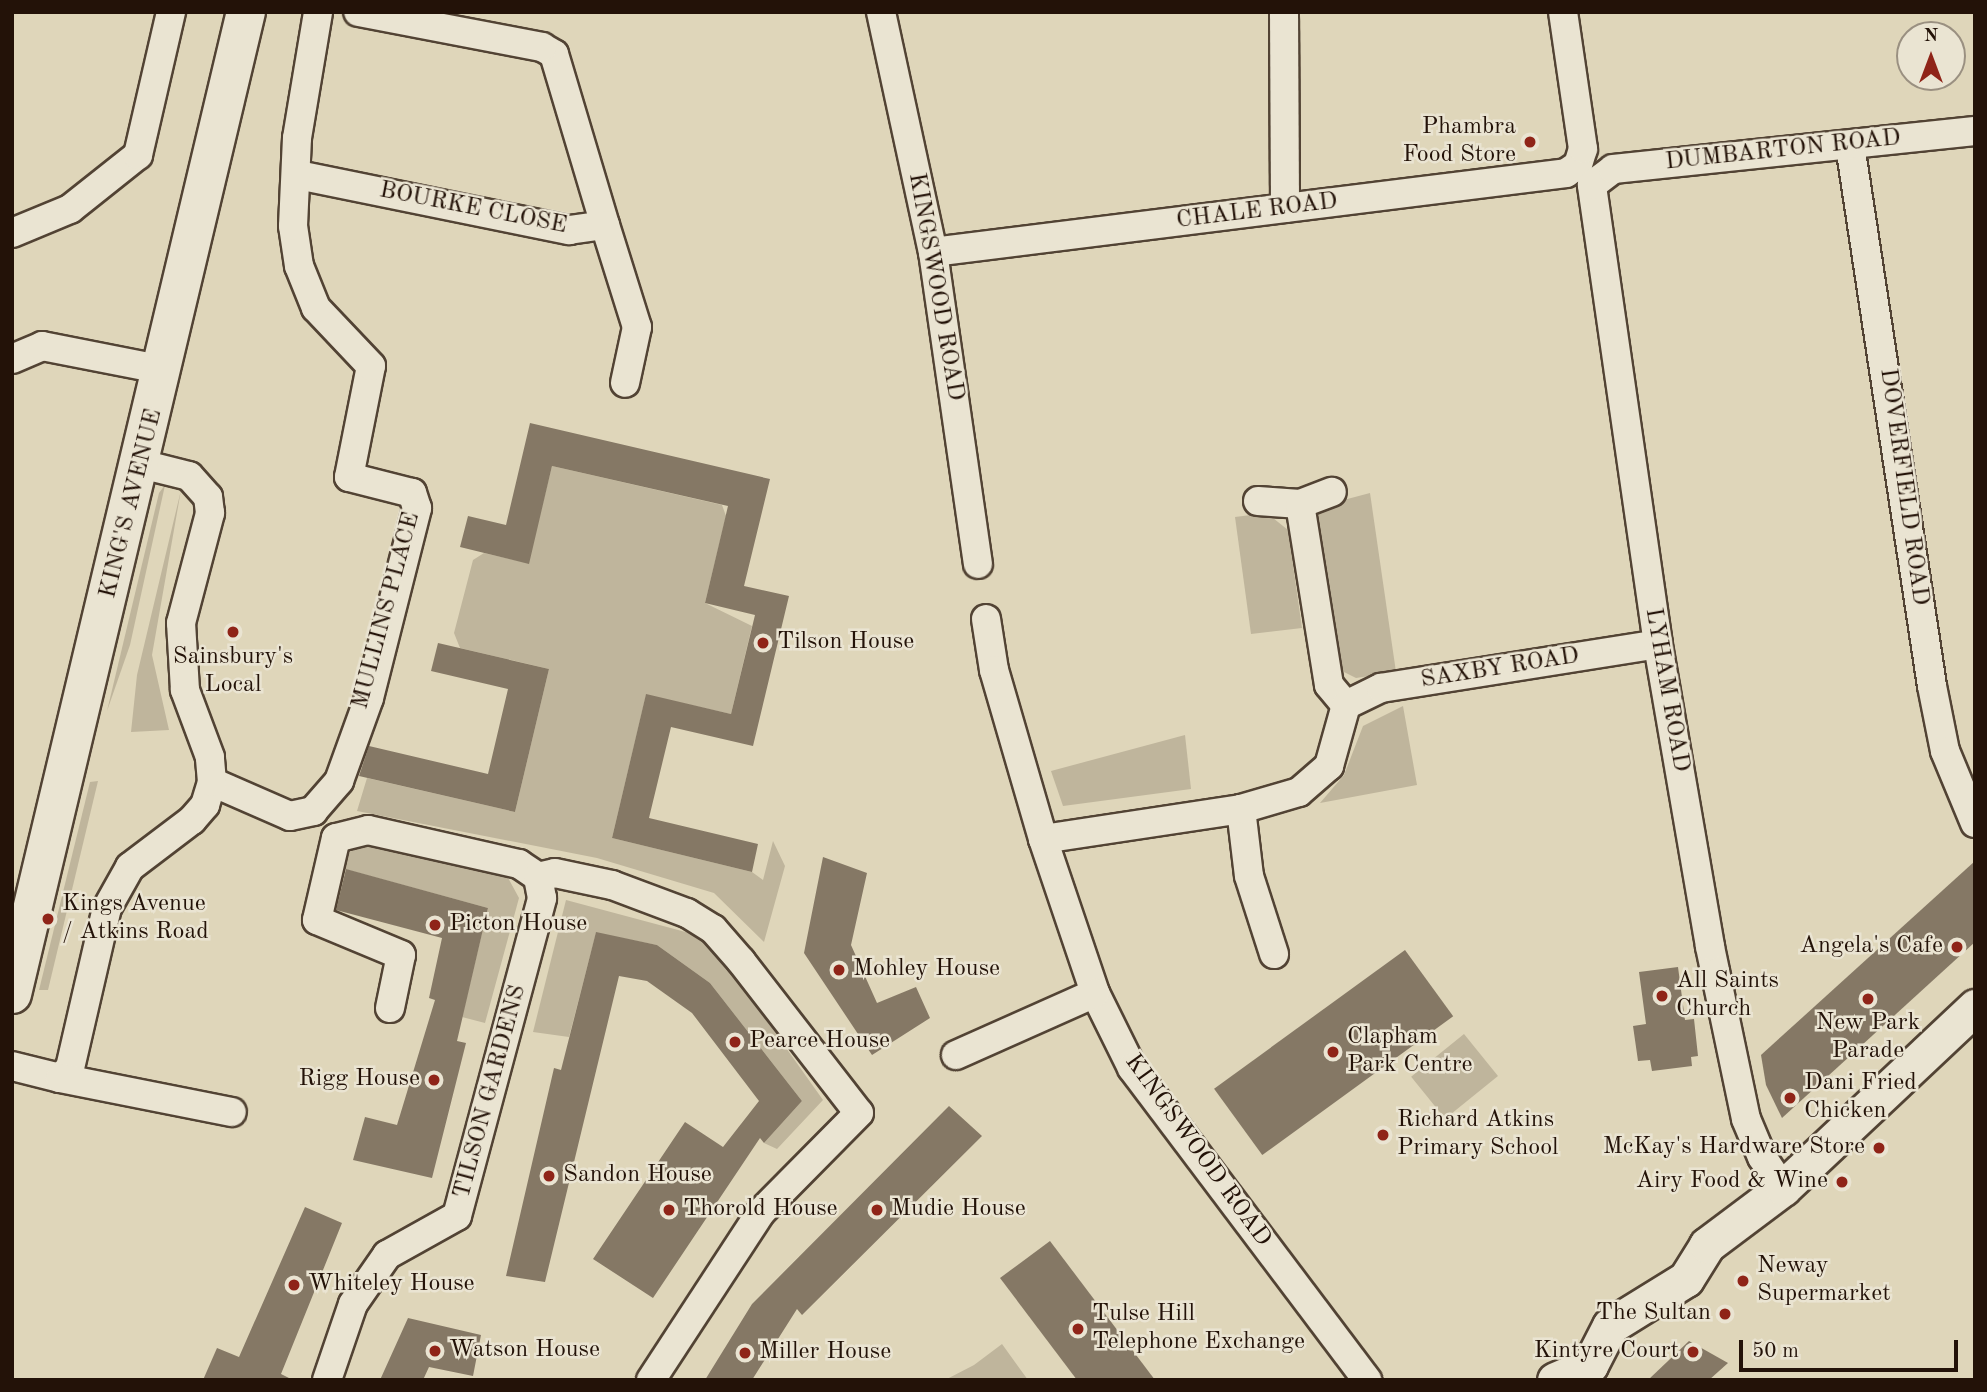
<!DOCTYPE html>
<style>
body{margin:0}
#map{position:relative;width:1987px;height:1392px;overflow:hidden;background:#dfd6ba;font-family:"Old Standard TT",serif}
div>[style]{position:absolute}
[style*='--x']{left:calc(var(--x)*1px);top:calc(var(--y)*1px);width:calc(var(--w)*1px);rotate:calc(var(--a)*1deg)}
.green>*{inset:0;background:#bfb59c;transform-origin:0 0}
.building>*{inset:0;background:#857865;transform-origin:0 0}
.roads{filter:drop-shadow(2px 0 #524334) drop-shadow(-2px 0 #524334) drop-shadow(0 2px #524334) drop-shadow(0 -2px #524334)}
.minor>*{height:28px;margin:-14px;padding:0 14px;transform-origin:14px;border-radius:14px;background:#eae4d2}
.tertiary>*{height:35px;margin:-17.5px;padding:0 17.5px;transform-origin:17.5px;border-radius:17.5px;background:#eae4d2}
.secondary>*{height:38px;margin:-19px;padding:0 19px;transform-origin:19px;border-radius:19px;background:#eae4d2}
.dots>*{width:19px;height:19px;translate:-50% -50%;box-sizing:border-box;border:4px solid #eae4d2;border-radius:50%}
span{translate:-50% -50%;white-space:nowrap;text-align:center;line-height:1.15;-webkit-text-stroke:5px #eae4d2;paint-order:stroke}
.poi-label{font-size:24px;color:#231208}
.right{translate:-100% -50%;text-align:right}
.left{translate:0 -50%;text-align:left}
.street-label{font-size:24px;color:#231208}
.frame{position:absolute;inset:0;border:14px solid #231208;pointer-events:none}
.north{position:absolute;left:1896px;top:21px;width:70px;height:70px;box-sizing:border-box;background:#eae4d2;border:2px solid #9a9081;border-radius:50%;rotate:0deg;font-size:19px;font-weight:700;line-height:28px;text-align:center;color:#231208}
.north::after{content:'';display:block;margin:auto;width:24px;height:32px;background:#8f2418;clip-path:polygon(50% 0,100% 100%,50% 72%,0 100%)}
.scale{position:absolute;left:1739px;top:1340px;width:219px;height:32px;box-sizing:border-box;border:4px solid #231208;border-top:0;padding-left:9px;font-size:21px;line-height:24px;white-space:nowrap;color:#231208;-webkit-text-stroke:5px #eae4d2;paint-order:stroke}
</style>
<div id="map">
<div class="green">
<i style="clip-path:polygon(552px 466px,722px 505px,726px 516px,705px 603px,752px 626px,731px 714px,646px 695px,612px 838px,752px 872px,763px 880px,773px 841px,785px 866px,764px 942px,714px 893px,597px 858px,357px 811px,367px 778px,515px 812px,549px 669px,460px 648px,454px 633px,473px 560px,484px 553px,528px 563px)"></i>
<i style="clip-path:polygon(165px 485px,130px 645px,107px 711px,159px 493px)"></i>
<i style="clip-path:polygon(181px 490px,152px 655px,169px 730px,131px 732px,137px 675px)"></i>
<i style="clip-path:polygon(1370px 493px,1396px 672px,1356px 678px,1338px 669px,1314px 524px,1321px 506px)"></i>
<i style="clip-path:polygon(1251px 515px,1273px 518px,1288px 530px,1302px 628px,1251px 634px,1235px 517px)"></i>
<i style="clip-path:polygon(1403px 706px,1417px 785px,1320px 803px,1344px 775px,1363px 726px)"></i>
<i style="clip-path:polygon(1185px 735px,1191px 789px,1063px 806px,1051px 771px)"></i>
<i style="clip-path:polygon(98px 781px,48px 990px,39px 990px,90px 782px)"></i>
<i style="clip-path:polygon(363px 844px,507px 876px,519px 898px,485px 1023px,462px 1017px,488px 908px,341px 868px,347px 854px)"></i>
<i style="clip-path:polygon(566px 900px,708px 938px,823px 1100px,777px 1149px,764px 1143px,802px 1101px,710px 983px,657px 945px,596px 933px,569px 1037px,533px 1032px)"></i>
<i style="left:1464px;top:1034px;width:54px;height:68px;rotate:51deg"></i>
<i style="clip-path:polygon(1002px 1344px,1028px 1380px,945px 1380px,974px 1365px)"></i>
</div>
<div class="building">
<i style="clip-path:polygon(530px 423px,770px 479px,744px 586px,789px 596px,753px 746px,671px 727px,649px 818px,758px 844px,752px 872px,612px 838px,646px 694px,731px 714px,755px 615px,705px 603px,728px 506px,552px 466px,529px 564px,460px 547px,468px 516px,506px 525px)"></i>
<i style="clip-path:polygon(438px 643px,549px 669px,515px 812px,359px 776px,369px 746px,488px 774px,508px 689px,431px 671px)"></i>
<i style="clip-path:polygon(823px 857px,867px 873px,851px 945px,877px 1003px,916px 987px,930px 1018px,872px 1055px,804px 953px)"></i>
<i style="clip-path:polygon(1975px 861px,1975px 942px,1782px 1118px,1766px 1085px,1761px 1055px)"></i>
<i style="clip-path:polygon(346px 869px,488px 908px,457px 1041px,466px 1043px,432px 1178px,353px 1160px,365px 1117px,397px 1125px,435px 1000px,429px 998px,442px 938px,336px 910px)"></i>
<i style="clip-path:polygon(596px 932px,657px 945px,710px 983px,802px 1101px,764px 1143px,760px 1138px,653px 1298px,593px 1259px,685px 1122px,723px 1147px,759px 1101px,692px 1013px,647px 981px,619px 976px,545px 1282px,506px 1276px,554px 1068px,561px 1070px)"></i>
<i style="left:1405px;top:950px;width:82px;height:236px;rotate:54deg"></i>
<i style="clip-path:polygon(1678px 967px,1685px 1020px,1694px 1019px,1698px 1056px,1691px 1057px,1692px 1066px,1652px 1071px,1650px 1060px,1638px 1061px,1633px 1026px,1646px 1024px,1639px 972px)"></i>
<i style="clip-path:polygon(949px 1106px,982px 1136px,802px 1315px,797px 1309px,752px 1380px,705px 1380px,752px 1304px)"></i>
<i style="clip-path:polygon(305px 1207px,342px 1223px,281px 1374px,293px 1380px,203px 1380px,217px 1348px,239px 1357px)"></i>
<i style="clip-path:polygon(1050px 1241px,1155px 1380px,1077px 1380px,1000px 1278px)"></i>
<i style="clip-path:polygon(408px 1318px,481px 1335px,473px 1376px,429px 1367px,423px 1380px,380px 1380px)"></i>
<i style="clip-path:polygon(1689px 1341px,1728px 1363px,1709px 1380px,1648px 1380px)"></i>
</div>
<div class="roads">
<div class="minor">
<i style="--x:881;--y:12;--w:246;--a:77.8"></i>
<i style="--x:933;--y:252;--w:315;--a:81.8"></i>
<i style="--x:1284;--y:12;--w:196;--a:89.7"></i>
<i style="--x:1850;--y:145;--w:547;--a:81.38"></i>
<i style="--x:1932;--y:686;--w:66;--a:78.7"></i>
<i style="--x:1945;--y:751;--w:78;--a:67.4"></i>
<i style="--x:298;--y:175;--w:277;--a:11.5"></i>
<i style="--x:569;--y:230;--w:36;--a:-8"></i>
<i style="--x:605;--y:225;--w:178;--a:-106.6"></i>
<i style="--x:554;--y:54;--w:14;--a:-150"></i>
<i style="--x:542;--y:47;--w:187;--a:-169.2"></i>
<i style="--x:605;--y:225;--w:107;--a:72.6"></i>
<i style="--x:637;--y:327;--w:57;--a:102.1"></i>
<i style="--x:12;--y:233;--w:63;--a:-22.5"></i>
<i style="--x:70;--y:209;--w:87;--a:-38.5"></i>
<i style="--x:138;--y:155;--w:147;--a:-77"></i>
<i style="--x:933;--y:252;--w:638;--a:-7.11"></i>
<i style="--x:1566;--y:173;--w:14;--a:-34"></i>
<i style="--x:1578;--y:165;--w:17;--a:-73"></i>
<i style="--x:1583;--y:149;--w:138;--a:-98.3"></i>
<i style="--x:12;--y:359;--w:33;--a:-23"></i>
<i style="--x:42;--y:346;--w:124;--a:11.1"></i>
<i style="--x:1258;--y:501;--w:42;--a:4.1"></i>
<i style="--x:1300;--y:504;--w:34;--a:-21"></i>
<i style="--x:1300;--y:504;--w:183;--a:80.9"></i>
<i style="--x:1329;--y:685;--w:26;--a:50"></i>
<i style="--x:986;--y:619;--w:52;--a:81.1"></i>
<i style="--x:994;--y:670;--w:176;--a:73.8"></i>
<i style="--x:1043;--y:839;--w:163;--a:71.3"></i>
<i style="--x:1095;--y:993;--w:84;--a:63.7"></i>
<i style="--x:1132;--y:1068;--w:391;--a:53"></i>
<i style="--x:212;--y:782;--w:85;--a:23.6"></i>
<i style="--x:290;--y:816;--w:24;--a:-12"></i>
<i style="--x:313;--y:811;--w:40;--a:-49"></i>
<i style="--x:339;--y:781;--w:88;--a:-70.1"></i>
<i style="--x:369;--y:698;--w:196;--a:-75.8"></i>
<i style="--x:417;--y:508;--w:16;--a:-108"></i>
<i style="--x:412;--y:493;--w:65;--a:-165.7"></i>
<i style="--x:349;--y:477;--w:113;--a:-78.8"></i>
<i style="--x:371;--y:366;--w:80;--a:-133.5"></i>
<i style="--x:316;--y:308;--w:45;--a:-112"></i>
<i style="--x:299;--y:266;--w:40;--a:-98.5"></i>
<i style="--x:293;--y:226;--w:88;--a:-87.4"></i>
<i style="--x:297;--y:138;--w:128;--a:-80.5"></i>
<i style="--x:1241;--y:809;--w:67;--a:83.2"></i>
<i style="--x:1249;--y:876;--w:82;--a:72.2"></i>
<i style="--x:1043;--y:839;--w:200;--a:-8.6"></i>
<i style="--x:1241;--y:809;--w:60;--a:-16.3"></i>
<i style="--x:1299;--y:792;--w:40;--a:-41"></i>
<i style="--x:1329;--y:766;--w:63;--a:-74.4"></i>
<i style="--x:1346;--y:705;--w:39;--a:-26"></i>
<i style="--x:1381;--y:688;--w:280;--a:-9"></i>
<i style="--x:390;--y:1008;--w:54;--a:-78.3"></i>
<i style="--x:401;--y:955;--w:91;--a:-157.4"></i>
<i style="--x:317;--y:920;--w:84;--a:-77"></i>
<i style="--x:336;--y:838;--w:33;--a:-14"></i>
<i style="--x:368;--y:830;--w:155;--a:12.7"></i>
<i style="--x:519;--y:864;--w:23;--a:34"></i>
<i style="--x:538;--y:877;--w:17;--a:-13"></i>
<i style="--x:555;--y:873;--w:58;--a:11.9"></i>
<i style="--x:612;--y:885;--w:80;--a:20.5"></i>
<i style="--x:687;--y:913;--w:31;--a:32"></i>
<i style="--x:713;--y:929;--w:43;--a:48.8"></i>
<i style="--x:741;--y:961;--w:192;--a:52.2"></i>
<i style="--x:859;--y:1113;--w:139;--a:134.7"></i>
<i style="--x:761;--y:1212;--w:201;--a:123.2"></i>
<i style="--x:956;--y:1055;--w:152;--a:-24"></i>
<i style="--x:12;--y:1066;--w:49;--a:14"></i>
<i style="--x:60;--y:1078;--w:14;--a:-45"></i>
<i style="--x:70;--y:1068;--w:164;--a:-77"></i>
<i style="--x:107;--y:908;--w:47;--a:-60.7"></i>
<i style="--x:130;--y:867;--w:78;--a:-37.2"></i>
<i style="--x:192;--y:820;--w:20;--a:-49"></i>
<i style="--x:205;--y:805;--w:24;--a:-73"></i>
<i style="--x:212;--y:782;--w:25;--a:-95"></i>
<i style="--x:210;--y:757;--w:72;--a:-110.5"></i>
<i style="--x:185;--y:690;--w:67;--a:-93.4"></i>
<i style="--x:181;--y:623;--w:114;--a:-75.2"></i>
<i style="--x:210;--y:513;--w:16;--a:-97"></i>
<i style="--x:208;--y:497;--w:28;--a:-132"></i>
<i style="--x:189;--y:476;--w:49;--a:-166"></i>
<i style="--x:60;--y:1078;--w:175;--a:11.2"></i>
<i style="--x:1783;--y:1188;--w:37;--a:-124"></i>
<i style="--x:1762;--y:1157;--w:41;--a:-112.8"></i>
<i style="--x:1746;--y:1119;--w:177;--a:-101.8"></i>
<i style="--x:1710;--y:946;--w:306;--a:-99.8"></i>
<i style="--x:1658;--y:644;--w:464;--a:-98.2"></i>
<i style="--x:1592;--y:185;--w:26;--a:-37"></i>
<i style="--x:1613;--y:169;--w:364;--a:-6"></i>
<i style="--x:327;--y:1380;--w:80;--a:-71.1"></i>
<i style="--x:353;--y:1304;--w:60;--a:-55.2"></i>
<i style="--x:387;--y:1255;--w:80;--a:-29.1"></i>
<i style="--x:457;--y:1216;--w:329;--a:-75"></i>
<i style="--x:542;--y:898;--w:21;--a:-101"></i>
</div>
<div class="tertiary">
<i style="--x:1555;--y:1380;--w:38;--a:-23"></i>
<i style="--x:1590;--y:1365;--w:44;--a:-62.9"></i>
<i style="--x:1610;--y:1326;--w:89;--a:-31.7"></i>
<i style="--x:1686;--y:1279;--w:40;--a:-58"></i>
<i style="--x:1707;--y:1245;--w:95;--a:-36.9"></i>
<i style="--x:1783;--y:1188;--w:264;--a:-43.3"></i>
</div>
<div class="secondary">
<i style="--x:12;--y:994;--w:1009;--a:-76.6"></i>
</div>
</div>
<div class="dots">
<i style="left:1530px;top:142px;background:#8f2418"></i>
<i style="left:233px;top:632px;background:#8f2418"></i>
<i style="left:763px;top:643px;background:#8f2418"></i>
<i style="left:48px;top:919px;background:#8f2418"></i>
<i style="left:435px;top:925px;background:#8f2418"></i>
<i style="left:1957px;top:947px;background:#8f2418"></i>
<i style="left:839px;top:970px;background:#8f2418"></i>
<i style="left:1662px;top:996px;background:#8f2418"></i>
<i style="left:1868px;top:999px;background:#8f2418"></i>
<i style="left:735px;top:1042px;background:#8f2418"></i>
<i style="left:1333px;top:1052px;background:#8f2418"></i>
<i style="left:434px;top:1080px;background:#8f2418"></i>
<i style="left:1790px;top:1098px;background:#8f2418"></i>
<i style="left:1383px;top:1135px;background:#8f2418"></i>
<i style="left:1879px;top:1148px;background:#8f2418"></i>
<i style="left:549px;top:1176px;background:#8f2418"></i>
<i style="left:1842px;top:1182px;background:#8f2418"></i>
<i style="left:669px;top:1210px;background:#8f2418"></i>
<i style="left:877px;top:1210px;background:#8f2418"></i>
<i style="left:1743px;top:1281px;background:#8f2418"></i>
<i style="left:294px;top:1285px;background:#8f2418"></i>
<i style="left:1725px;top:1314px;background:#8f2418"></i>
<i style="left:1078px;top:1329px;background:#8f2418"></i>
<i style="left:435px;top:1351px;background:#8f2418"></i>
<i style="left:1693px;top:1352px;background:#8f2418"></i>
<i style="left:745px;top:1353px;background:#8f2418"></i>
</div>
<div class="poi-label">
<span class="right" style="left:1516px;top:142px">Phambra<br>Food Store</span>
<span class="left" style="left:777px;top:643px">Tilson House</span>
<span style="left:233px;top:672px">Sainsbury's<br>Local</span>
<span class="left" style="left:62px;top:919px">Kings Avenue<br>/ Atkins Road</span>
<span class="left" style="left:449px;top:925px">Picton House</span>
<span class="right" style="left:1943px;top:947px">Angela's Cafe</span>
<span class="left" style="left:853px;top:970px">Mohley House</span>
<span class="left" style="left:1676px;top:996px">All Saints<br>Church</span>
<span style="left:1868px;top:1038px">New Park<br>Parade</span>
<span class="left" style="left:1347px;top:1052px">Clapham<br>Park Centre</span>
<span class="left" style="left:749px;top:1042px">Pearce House</span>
<span class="right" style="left:420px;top:1080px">Rigg House</span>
<span class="left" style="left:1804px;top:1098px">Dani Fried<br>Chicken</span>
<span class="left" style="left:1397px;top:1135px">Richard Atkins<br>Primary School</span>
<span class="right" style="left:1865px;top:1148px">McKay's Hardware Store</span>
<span class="left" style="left:563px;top:1176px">Sandon House</span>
<span class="right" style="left:1828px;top:1182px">Airy Food &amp; Wine</span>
<span class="left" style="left:683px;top:1210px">Thorold House</span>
<span class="left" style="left:891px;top:1210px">Mudie House</span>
<span class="left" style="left:1757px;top:1281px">Neway<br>Supermarket</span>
<span class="left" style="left:308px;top:1285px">Whiteley House</span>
<span class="right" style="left:1711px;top:1314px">The Sultan</span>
<span class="left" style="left:1092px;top:1329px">Tulse Hill<br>Telephone Exchange</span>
<span class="left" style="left:449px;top:1351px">Watson House</span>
<span class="right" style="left:1679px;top:1352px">Kintyre Court</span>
<span class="left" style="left:759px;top:1353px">Miller House</span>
</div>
<div class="street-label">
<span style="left:1783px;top:151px;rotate:-6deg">DUMBARTON ROAD</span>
<span style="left:473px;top:209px;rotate:11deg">BOURKE CLOSE</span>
<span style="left:1257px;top:212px;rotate:-7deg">CHALE ROAD</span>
<span style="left:935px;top:287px;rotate:80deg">KINGSWOOD ROAD</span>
<span style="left:1903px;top:487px;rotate:82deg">DOVERFIELD ROAD</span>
<span style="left:132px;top:504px;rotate:-76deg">KING'S AVENUE</span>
<span style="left:387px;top:611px;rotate:-75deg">MULLINS PLACE</span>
<span style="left:1500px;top:669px;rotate:-9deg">SAXBY ROAD</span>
<span style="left:1666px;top:690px;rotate:80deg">LYHAM ROAD</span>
<span style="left:491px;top:1092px;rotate:-75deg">TILSON GARDENS</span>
<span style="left:1197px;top:1151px;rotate:54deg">KINGSWOOD ROAD</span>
</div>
<div class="frame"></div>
<div class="north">N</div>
<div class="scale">50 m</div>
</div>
